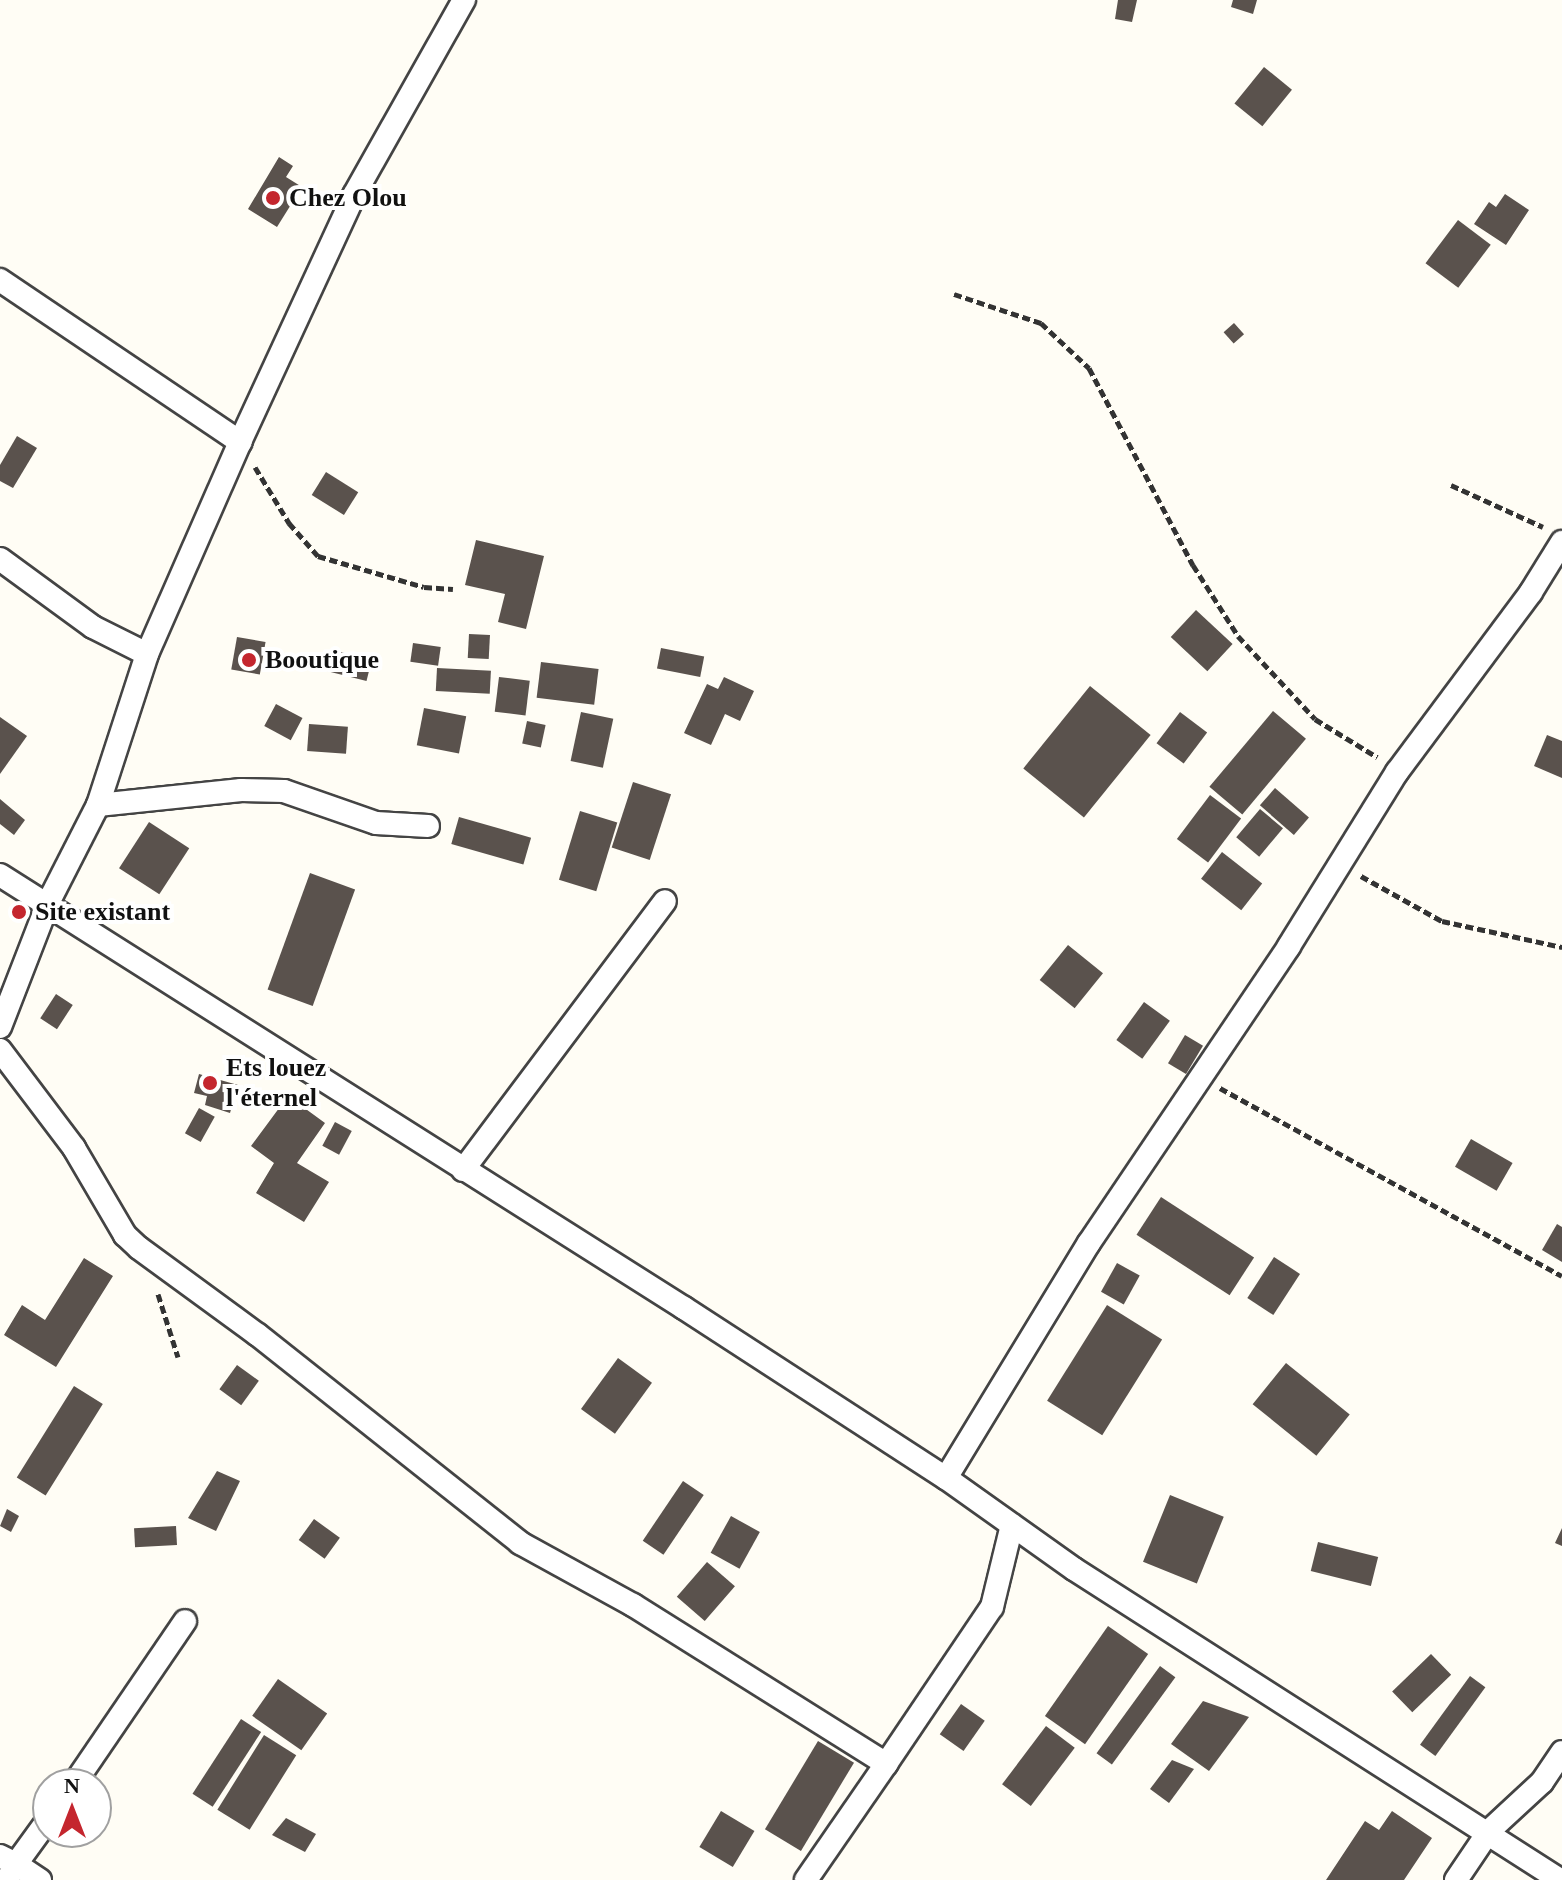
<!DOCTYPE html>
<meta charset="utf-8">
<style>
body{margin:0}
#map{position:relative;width:1562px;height:1880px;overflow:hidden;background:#fffdf5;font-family:"Times New Roman",serif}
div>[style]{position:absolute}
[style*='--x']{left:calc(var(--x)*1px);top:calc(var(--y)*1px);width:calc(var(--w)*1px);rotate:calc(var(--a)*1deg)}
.building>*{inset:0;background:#5a524d;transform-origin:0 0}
.path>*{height:5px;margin-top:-2.5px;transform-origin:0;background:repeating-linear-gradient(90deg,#333 0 8px,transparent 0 12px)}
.roads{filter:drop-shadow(2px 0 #444) drop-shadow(-2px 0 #444) drop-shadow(0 2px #444) drop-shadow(0 -2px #444)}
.minor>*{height:22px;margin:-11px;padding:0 11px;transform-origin:11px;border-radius:11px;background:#fff}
.dots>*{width:22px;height:22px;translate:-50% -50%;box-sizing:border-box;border:4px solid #fff;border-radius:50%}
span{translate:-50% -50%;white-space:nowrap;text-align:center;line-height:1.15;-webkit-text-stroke:8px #fff;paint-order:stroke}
.poi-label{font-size:26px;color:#111;font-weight:700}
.left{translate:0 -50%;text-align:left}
.north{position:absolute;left:32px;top:1768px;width:80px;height:80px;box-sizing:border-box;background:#fff;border:2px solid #a0a0a0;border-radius:50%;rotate:0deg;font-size:22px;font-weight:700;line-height:32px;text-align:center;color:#111}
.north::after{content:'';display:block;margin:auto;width:28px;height:36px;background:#c4262e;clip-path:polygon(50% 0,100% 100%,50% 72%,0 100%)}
</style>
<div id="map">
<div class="building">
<i style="clip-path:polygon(1118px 0,1137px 0,1132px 22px,1115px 19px)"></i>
<i style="clip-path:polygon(1233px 0,1257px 0,1253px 14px,1231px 7px)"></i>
<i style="left:1264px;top:67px;width:36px;height:47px;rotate:39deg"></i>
<i style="clip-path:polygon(279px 157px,293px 166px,286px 177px,302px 187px,277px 227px,248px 209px)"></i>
<i style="clip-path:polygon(1505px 194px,1529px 210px,1506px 245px,1474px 224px,1489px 202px,1496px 207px)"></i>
<i style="left:1458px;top:220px;width:41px;height:54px;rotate:37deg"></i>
<i style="left:1234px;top:323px;width:15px;height:14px;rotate:48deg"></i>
<i style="clip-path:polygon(17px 436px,37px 448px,13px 488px,0 481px,0 465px)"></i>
<i style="left:326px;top:472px;width:38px;height:27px;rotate:32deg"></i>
<i style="clip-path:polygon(476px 540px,544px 556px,526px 629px,498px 622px,505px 594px,465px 585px)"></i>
<i style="left:1196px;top:610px;width:50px;height:37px;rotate:43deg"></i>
<i style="left:469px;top:634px;width:21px;height:24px;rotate:3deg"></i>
<i style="left:237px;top:637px;width:29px;height:33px;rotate:10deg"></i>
<i style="left:413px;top:643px;width:28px;height:19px;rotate:8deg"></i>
<i style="left:661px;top:648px;width:44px;height:21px;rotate:11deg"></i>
<i style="left:333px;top:650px;width:40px;height:22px;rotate:14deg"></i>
<i style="left:541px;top:662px;width:58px;height:36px;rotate:7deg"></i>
<i style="left:437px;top:668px;width:54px;height:23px;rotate:3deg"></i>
<i style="left:499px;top:677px;width:31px;height:35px;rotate:7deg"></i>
<i style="clip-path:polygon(724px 677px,754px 691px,740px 721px,725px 714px,711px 745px,684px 733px,707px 684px,718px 689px)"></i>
<i style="left:1090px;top:686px;width:78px;height:106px;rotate:39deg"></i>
<i style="left:276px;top:704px;width:30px;height:25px;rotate:28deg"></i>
<i style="left:424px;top:708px;width:43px;height:38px;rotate:11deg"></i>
<i style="left:1273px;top:711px;width:43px;height:99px;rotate:40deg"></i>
<i style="left:581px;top:712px;width:33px;height:50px;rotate:12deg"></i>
<i style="left:1180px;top:712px;width:34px;height:39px;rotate:37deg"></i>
<i style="clip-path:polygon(0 717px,27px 736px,0 774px)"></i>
<i style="left:527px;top:721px;width:19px;height:23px;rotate:12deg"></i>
<i style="left:309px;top:724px;width:39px;height:27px;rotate:4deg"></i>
<i style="clip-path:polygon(1547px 735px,1562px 741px,1562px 778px,1534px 766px)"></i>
<i style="left:633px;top:782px;width:40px;height:69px;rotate:18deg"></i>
<i style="left:1275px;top:788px;width:45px;height:23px;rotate:41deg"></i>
<i style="left:1210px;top:795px;width:39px;height:55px;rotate:37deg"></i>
<i style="clip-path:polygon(0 799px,25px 820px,14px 835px,0 824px)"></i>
<i style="left:1260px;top:809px;width:30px;height:37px;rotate:40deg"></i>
<i style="left:580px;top:811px;width:39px;height:72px;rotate:17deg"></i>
<i style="left:459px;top:817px;width:75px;height:28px;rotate:16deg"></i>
<i style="left:149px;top:822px;width:48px;height:55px;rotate:33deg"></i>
<i style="left:1222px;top:852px;width:51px;height:34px;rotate:38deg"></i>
<i style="left:310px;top:873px;width:48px;height:124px;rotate:20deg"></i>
<i style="left:1068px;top:945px;width:45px;height:45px;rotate:39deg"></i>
<i style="left:56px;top:994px;width:20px;height:29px;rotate:33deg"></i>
<i style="left:1144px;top:1002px;width:32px;height:47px;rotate:36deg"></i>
<i style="left:1185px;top:1035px;width:21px;height:33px;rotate:31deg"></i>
<i style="clip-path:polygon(199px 1074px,238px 1085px,230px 1113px,205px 1105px,207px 1096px,194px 1093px)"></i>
<i style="clip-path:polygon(288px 1096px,325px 1123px,297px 1163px,329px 1182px,304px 1222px,256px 1193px,274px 1163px,251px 1146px)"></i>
<i style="left:199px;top:1108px;width:18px;height:29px;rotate:29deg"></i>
<i style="left:335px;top:1122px;width:19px;height:27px;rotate:28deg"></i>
<i style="left:1471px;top:1139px;width:48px;height:32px;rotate:30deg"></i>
<i style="left:1161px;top:1197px;width:111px;height:45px;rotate:33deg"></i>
<i style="clip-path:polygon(1557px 1224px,1562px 1227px,1562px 1262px,1542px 1250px)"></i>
<i style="left:1274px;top:1257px;width:31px;height:49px;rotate:33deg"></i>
<i style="clip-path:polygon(84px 1258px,113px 1276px,56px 1367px,4px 1335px,22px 1305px,45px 1320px)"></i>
<i style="left:1117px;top:1263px;width:26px;height:33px;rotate:29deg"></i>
<i style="left:1107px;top:1305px;width:65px;height:113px;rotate:32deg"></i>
<i style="left:618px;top:1358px;width:42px;height:63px;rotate:36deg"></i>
<i style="left:1286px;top:1363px;width:82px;height:53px;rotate:39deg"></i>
<i style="left:237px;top:1365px;width:27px;height:30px;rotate:36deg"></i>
<i style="left:74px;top:1386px;width:34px;height:108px;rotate:32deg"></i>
<i style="clip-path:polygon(217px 1471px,240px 1481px,216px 1531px,188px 1518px)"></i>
<i style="left:683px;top:1481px;width:25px;height:72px;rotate:34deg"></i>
<i style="left:1170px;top:1495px;width:58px;height:72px;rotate:22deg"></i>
<i style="clip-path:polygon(7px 1509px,19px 1516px,11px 1532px,0 1526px)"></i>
<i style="left:731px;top:1516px;width:33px;height:42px;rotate:29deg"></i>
<i style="left:314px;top:1519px;width:32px;height:26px;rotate:36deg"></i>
<i style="left:176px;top:1526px;width:19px;height:42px;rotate:87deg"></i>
<i style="clip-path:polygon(1562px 1528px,1562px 1546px,1555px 1543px)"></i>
<i style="left:1318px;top:1542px;width:62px;height:30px;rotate:14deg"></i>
<i style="left:707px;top:1562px;width:37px;height:46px;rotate:41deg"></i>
<i style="left:1108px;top:1626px;width:49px;height:110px;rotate:35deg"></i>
<i style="left:1431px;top:1654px;width:29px;height:54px;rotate:46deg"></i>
<i style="left:1160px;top:1666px;width:19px;height:108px;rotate:36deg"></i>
<i style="left:1470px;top:1676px;width:19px;height:85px;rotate:36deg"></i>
<i style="left:278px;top:1679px;width:60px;height:45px;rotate:35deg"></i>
<i style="clip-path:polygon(1203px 1701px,1249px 1717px,1209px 1771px,1171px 1744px)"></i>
<i style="left:961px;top:1704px;width:29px;height:37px;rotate:35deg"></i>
<i style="left:241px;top:1719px;width:24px;height:89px;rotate:33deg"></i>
<i style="left:1046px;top:1726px;width:36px;height:73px;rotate:37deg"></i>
<i style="left:264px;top:1735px;width:38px;height:88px;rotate:32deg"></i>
<i style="left:818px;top:1741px;width:42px;height:103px;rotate:31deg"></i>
<i style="clip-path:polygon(1172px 1760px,1194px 1769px,1169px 1803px,1150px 1789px)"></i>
<i style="left:721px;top:1811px;width:39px;height:42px;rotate:31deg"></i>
<i style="clip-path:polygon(1392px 1811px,1432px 1838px,1404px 1880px,1326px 1880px,1365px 1821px,1379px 1830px)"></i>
<i style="clip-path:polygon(286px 1818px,316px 1834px,305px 1852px,272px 1835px)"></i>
</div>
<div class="path">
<i style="--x:954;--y:294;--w:92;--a:18.4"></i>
<i style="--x:1041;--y:323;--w:66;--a:43.2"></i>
<i style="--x:1089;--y:368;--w:223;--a:62.2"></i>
<i style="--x:1193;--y:565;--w:84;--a:57.6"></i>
<i style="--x:1238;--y:636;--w:113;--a:47.1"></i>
<i style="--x:1315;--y:719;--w:73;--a:31.5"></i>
<i style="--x:255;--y:467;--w:66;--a:58.7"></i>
<i style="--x:289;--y:523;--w:44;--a:48.7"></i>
<i style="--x:318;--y:556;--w:110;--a:16.3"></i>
<i style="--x:424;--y:587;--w:29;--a:4"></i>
<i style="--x:1451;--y:485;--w:101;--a:24.5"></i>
<i style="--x:1361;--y:876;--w:93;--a:29.1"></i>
<i style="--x:1442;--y:921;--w:123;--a:12.2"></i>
<i style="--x:1220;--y:1088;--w:390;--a:28.8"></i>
<i style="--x:158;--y:1294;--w:66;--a:72.4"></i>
</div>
<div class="roads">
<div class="minor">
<i style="--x:0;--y:280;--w:290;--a:34"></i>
<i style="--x:0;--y:559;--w:115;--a:36.2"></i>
<i style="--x:93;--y:627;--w:60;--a:26.6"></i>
<i style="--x:98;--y:805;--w:144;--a:-6"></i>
<i style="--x:241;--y:790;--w:43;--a:1.3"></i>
<i style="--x:284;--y:791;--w:97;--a:19.2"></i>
<i style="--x:376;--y:823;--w:52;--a:3.3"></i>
<i style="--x:0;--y:875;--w:810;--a:32.34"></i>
<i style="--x:684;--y:1308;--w:312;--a:33"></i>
<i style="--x:946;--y:1478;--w:157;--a:35.4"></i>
<i style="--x:1074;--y:1569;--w:577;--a:32.62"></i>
<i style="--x:0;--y:1027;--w:133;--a:-68.8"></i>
<i style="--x:48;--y:903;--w:110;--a:-63"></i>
<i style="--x:98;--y:805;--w:159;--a:-72"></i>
<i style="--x:147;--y:654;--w:232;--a:-66.3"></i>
<i style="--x:240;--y:442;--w:272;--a:-65.2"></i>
<i style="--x:354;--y:195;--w:224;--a:-60.6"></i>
<i style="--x:0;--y:1050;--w:123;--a:52.9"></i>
<i style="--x:74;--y:1148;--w:101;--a:59.6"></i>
<i style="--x:125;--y:1235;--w:19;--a:43"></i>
<i style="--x:139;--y:1248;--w:147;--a:36.2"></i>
<i style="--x:258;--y:1335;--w:335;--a:38.4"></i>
<i style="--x:520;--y:1543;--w:129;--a:28.8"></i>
<i style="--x:633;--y:1605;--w:299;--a:32.1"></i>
<i style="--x:886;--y:1764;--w:141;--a:124.6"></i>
<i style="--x:463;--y:1170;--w:336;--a:-53.1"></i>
<i style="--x:946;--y:1478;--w:275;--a:-58.7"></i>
<i style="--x:1089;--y:1243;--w:358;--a:-56"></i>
<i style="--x:1289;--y:946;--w:205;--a:-58.2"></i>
<i style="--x:1397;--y:772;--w:224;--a:-53.3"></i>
<i style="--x:1531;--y:592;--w:59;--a:-58.2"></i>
<i style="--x:886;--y:1764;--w:189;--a:-56"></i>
<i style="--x:992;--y:1607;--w:84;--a:-76.3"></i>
<i style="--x:74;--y:1784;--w:197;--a:-55.7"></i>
<i style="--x:0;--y:1856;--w:18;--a:27"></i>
<i style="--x:16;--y:1864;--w:54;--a:-54"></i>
<i style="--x:7;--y:1880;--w:18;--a:-61"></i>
<i style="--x:16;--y:1864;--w:29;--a:34"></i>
<i style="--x:1456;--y:1880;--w:59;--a:-56"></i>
<i style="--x:1489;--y:1831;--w:72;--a:-42.8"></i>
<i style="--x:1542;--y:1782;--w:36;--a:-56"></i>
</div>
</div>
<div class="dots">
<i style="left:273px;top:198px;background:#c4262e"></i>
<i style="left:249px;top:660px;background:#c4262e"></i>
<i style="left:19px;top:912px;background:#c4262e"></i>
<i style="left:210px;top:1083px;background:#c4262e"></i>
</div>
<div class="poi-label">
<span class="left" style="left:289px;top:198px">Chez Olou</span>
<span class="left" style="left:265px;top:660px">Booutique</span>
<span class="left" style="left:35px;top:912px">Site existant</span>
<span class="left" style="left:226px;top:1083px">Ets louez<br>l'éternel</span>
</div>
<div class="north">N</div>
</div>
